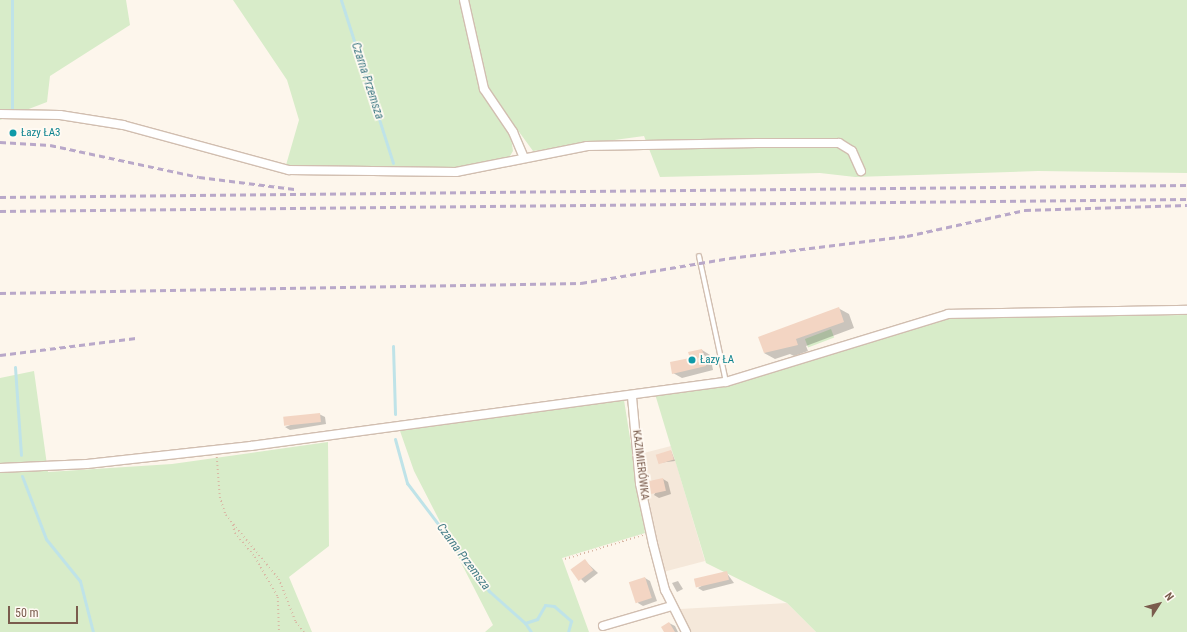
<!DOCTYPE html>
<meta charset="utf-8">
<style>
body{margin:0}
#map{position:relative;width:1187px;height:632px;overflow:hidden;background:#fdf6ec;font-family:"Roboto Condensed",sans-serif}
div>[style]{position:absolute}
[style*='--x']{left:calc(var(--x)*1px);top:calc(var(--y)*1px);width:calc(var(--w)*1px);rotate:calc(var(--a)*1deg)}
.residential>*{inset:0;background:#f5e8da}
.green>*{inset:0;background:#d8ecc9;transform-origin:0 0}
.shadow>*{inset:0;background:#0003}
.stream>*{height:3px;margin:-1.5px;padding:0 1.5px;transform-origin:1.5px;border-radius:1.5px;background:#bfe3e8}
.building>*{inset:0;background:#f3d5c3;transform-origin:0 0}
.path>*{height:1.5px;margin-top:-0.75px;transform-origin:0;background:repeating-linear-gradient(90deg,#d9b8a5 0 1px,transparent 0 4px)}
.roads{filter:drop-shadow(1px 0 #d1beb0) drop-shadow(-1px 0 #d1beb0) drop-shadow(0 1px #d1beb0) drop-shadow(0 -1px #d1beb0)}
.lane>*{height:4px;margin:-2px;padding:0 2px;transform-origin:2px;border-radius:2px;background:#fff}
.street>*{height:8px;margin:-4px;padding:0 4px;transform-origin:4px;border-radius:4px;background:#fff}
.rail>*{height:3px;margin-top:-1.5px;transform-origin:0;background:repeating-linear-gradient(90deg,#b9a8c9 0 6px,transparent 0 10px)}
.dots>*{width:11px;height:11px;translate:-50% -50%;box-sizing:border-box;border:2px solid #fffaf3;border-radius:50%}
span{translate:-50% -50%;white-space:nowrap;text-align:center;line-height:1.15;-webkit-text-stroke:3.5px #fffaf3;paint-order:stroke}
.culture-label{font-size:11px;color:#0d838f}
.left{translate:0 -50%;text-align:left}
.street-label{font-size:11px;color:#7a5c4d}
.water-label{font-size:12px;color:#437c86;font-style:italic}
.north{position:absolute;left:1139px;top:584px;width:40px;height:40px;-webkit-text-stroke:3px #fffaf3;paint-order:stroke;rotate:54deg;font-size:11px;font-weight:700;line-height:16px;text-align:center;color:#7a5c4d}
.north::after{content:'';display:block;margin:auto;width:14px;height:18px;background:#7a5c4d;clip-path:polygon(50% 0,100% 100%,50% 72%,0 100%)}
.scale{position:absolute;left:8px;top:606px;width:70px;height:18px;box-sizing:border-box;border:2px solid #7a5c4d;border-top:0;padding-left:5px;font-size:12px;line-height:14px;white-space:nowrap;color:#7a5c4d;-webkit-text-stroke:3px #fffaf3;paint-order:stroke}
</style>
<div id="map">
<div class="residential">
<i style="clip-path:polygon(671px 446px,705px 561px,663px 572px,640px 454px)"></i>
<i style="clip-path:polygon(787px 603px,816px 632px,691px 632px,680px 609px)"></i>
</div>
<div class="green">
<i style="clip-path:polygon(0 0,126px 0,130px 25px,50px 76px,47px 102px,0 120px)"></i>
<i style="clip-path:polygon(233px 0,461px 0,483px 93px,511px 137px,513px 151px,510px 156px,456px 177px,284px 172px,299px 120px,287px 80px)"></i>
<i style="clip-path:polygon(468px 0,1187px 0,1187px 173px,1038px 171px,855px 177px,820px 173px,660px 177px,644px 136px,533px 151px,490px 92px)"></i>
<i style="clip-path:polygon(1187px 315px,1187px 632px,816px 632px,787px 603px,706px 563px,655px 394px,725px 387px,946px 318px)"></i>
<i style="left:831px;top:329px;width:9px;height:28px;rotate:69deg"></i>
<i style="clip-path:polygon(34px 371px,48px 472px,172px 464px,328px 442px,329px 546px,289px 577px,312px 632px,0 632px,0 378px)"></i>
<i style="clip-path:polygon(624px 400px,645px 533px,562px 558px,589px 632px,485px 632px,493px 625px,414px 471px,400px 431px)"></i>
</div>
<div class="shadow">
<i style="clip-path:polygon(838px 308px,849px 314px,854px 328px,806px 346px,808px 351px,794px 356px,790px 354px,775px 359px,764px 353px)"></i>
<i style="clip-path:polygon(702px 350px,710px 355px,713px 370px,682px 378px,673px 373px)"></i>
<i style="clip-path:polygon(319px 414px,325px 417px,326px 424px,290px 430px,285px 427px)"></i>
<i style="clip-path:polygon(671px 451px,675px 461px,658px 463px)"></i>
<i style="clip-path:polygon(663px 479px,668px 482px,671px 494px,659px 498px,654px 495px)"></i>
<i style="clip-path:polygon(585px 561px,598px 573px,585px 583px,572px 570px)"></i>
<i style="clip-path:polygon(726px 572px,734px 583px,703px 591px,698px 588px)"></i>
<i style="clip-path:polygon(645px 578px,650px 581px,657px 601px,643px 606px,638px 603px)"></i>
<i style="clip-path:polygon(678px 581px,683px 589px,677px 592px,672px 583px)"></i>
<i style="clip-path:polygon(669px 623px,675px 626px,678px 632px,665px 632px)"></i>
</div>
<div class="stream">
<i style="--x:12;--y:0;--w:108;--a:90"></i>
<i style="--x:341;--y:0;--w:171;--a:72.3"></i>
<i style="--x:393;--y:346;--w:68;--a:88.3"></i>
<i style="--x:15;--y:367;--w:88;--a:86.1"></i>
<i style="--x:395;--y:439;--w:46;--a:74.7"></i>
<i style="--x:407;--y:483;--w:136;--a:52.8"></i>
<i style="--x:489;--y:591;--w:48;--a:41.6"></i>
<i style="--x:525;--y:623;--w:13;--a:-18"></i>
<i style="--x:537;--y:619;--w:16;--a:-60"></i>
<i style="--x:545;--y:605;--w:9;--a:6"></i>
<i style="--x:554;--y:606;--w:23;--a:41"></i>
<i style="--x:571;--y:621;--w:11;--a:105"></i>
<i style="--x:22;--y:476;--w:67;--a:69.1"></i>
<i style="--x:46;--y:539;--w:54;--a:51"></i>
<i style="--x:80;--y:581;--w:53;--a:75.7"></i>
<i style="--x:525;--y:623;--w:11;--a:56"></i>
</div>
<div class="building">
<i style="clip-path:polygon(839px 307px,844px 322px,796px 339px,798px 345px,764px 353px,758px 337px)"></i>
<i style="clip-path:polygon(702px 349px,706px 366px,672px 374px,670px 362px,690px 358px,688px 352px)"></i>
<i style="left:320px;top:413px;width:9px;height:37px;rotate:84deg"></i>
<i style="left:671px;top:450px;width:10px;height:16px;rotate:73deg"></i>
<i style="left:663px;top:478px;width:13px;height:15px;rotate:77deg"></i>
<i style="left:585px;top:559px;width:14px;height:18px;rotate:54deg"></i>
<i style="left:727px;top:571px;width:9px;height:34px;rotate:77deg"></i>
<i style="left:645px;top:577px;width:22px;height:17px;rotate:72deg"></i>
<i style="clip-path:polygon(669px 622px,675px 632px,664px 632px,661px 627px)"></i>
</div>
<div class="path">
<i style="--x:217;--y:457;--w:40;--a:85.7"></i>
<i style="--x:220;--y:497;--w:19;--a:72"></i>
<i style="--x:226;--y:515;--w:83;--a:50.4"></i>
<i style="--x:279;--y:579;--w:46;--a:68.4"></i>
<i style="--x:296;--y:622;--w:13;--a:51"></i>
<i style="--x:233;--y:525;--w:8;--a:76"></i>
<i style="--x:235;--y:533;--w:31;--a:50"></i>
<i style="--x:255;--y:557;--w:46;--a:60.1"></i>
<i style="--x:278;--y:597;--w:35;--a:88"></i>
<i style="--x:565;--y:559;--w:82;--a:-17.1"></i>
</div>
<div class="roads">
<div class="lane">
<i style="--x:699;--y:256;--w:129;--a:77.9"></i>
</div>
<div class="street">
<i style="--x:464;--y:0;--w:91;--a:77.3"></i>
<i style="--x:484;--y:89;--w:52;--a:56"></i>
<i style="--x:513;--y:132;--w:26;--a:67"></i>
<i style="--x:0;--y:114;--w:60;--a:1"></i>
<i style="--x:60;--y:115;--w:64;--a:9"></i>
<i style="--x:123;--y:125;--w:172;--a:15.2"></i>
<i style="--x:289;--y:170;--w:167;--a:0.7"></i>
<i style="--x:456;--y:172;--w:134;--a:-11.2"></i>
<i style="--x:587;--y:146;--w:170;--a:-1"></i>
<i style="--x:757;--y:143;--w:82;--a:0"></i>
<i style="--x:839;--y:143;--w:15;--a:32"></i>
<i style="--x:852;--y:151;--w:22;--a:66"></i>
<i style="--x:632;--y:397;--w:87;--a:84.7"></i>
<i style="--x:640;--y:484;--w:61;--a:77.8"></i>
<i style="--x:653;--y:544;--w:48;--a:75.4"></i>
<i style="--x:665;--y:590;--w:47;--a:63.4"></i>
<i style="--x:0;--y:468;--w:87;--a:-2.6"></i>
<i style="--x:87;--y:464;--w:165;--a:-6.3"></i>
<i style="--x:251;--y:446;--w:479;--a:-7.7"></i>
<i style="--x:726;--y:382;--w:232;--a:-17"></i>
<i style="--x:948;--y:314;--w:239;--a:-1"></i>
<i style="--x:603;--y:626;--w:72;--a:-16.2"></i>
</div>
</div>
<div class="rail">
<i style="--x:0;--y:142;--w:50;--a:3.4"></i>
<i style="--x:50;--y:145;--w:152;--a:12.1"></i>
<i style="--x:199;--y:177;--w:96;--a:7.2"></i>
<i style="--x:0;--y:197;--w:1187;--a:-0.58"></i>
<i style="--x:0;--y:211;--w:1187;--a:-0.58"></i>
<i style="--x:0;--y:293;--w:581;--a:-0.99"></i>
<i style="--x:581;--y:283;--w:151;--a:-9.5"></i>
<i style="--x:730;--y:258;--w:178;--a:-7.1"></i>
<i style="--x:907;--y:236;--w:121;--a:-12.4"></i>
<i style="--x:1025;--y:210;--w:162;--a:-1.8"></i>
<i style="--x:0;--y:355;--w:137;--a:-7.1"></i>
</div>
<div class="dots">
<i style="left:13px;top:133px;background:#0f9aa8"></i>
<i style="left:692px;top:360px;background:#0f9aa8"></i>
</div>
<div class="culture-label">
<span class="left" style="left:21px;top:133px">Łazy ŁA3</span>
<span class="left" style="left:700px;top:360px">Łazy ŁA</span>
</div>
<div class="street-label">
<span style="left:640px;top:465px;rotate:83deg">KAZIMIERÓWKA</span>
</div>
<div class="water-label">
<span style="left:367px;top:81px;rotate:72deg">Czarna Przemsza</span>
<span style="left:463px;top:557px;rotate:53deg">Czarna Przemsza</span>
</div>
<div class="north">N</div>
<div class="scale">50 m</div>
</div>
